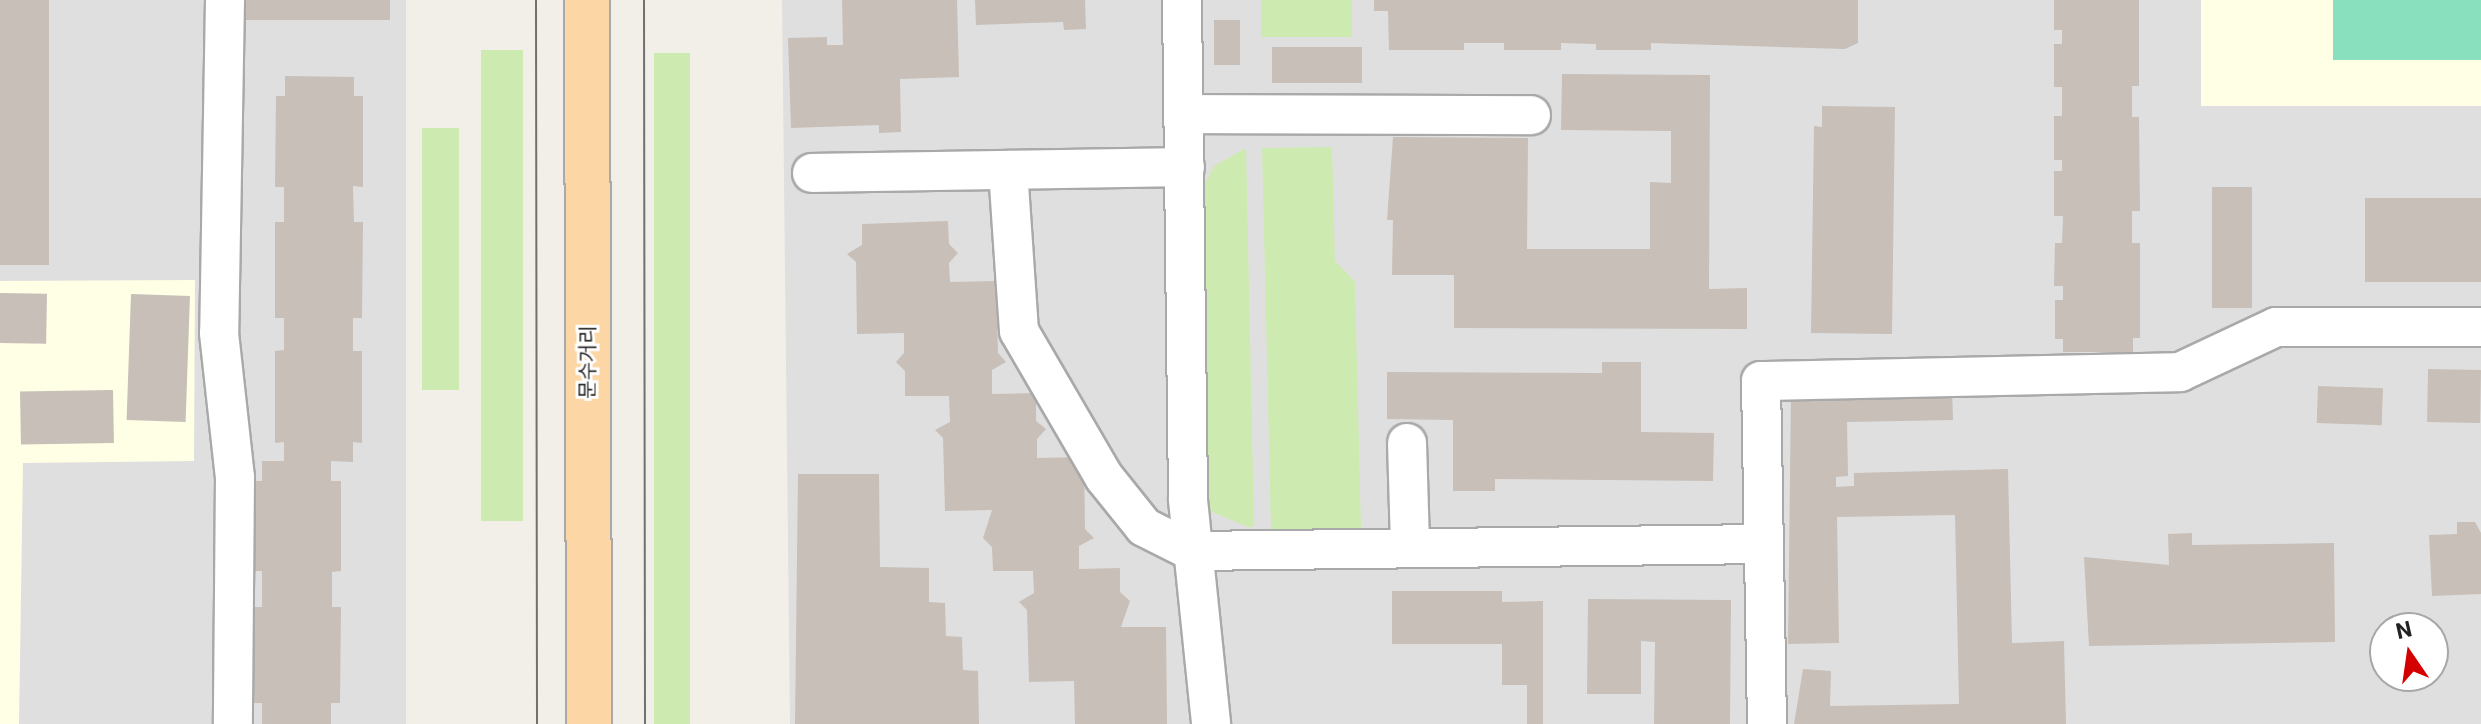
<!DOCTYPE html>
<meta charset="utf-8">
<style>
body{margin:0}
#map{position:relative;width:2481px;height:724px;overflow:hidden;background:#f2efe9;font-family:Roboto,"Noto Sans KR",sans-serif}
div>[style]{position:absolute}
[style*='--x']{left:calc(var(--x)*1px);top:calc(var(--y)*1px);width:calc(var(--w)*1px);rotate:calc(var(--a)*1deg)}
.residential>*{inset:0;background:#e0dfdf;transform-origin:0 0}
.education>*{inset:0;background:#ffffe5;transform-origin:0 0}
.grass>*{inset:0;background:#cdebb0;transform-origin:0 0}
.pitch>*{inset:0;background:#88e0be;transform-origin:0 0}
.building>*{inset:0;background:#c7bfb8;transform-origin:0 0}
.roads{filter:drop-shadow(2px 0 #a9a9a9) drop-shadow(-2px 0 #a9a9a9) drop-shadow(0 2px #a9a9a9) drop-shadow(0 -2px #a9a9a9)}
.minor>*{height:38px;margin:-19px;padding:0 19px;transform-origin:19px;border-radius:19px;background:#fff}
.primary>*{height:44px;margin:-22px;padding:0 22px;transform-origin:22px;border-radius:22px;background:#fcd6a4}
.tram>*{height:2px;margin:-1px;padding:0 1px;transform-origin:1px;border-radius:1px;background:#707070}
span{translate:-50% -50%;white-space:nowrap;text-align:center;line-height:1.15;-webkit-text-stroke:6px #fff;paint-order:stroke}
.street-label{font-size:20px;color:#222}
.north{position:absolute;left:2369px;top:612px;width:80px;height:80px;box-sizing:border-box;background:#fff;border:2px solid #a7a7a7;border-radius:50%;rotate:347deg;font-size:22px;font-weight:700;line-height:32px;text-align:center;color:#222}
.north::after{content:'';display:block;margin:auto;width:28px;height:36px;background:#d40000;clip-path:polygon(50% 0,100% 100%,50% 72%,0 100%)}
</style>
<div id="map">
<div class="residential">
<i style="left:0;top:0;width:406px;height:724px"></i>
<i style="clip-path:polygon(evenodd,782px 0,2481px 0,2481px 724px,790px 724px,782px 0,2385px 628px,2433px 628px,2433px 676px,2385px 676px,2385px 628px)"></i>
</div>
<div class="education">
<i style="left:2201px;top:0;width:280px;height:106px"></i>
<i style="clip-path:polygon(195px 280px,194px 461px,23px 463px,19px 724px,0 724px,0 281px)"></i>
</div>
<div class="grass">
<i style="left:1261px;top:0;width:91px;height:37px"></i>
<i style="left:481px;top:50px;width:42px;height:471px"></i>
<i style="left:654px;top:53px;width:36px;height:671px"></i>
<i style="left:422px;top:128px;width:37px;height:262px"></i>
<i style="clip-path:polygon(1332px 147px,1335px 261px,1355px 282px,1361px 528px,1271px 530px,1262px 148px)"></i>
<i style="clip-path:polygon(1246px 148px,1254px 527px,1248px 527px,1205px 509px,1198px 198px,1214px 166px)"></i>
</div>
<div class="pitch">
<i style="left:2333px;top:0;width:148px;height:60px"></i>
</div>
<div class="building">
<i style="left:0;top:0;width:49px;height:265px"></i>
<i style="left:242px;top:0;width:148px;height:20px"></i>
<i style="clip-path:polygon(842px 0,957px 0,959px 77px,900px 79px,901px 132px,879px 133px,879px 125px,791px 128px,788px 38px,827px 37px,827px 45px,843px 45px)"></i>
<i style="clip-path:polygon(975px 0,1085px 0,1086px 29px,1064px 30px,1063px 22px,976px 25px)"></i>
<i style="clip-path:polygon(1374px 0,1858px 0,1858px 43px,1845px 49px,1651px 43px,1651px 50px,1596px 50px,1596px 44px,1561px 43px,1561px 50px,1504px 50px,1504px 43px,1464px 43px,1464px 50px,1389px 50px,1388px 11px,1374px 11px)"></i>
<i style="clip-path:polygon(2054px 0,2139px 0,2139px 86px,2132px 86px,2132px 117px,2139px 117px,2140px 211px,2132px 211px,2132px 243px,2140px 243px,2140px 338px,2133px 338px,2133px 352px,2063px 352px,2063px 339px,2055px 339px,2055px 300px,2063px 300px,2063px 286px,2054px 286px,2055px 243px,2062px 243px,2063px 216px,2054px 216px,2054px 171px,2062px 171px,2062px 160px,2054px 160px,2054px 116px,2062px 116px,2062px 87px,2054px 87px,2054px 44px,2062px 44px,2062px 30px,2054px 30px)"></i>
<i style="left:1214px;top:20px;width:26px;height:45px"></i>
<i style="left:1362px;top:47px;width:36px;height:90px;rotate:90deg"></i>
<i style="clip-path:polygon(1562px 74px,1710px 75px,1709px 289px,1747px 288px,1747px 329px,1454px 328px,1454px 275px,1392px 275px,1393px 220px,1387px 220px,1393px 137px,1528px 138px,1527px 249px,1650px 249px,1650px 182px,1671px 183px,1671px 131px,1561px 130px)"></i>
<i style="clip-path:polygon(285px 76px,354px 77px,354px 96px,363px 96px,363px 187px,353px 186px,354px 222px,363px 222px,362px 318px,353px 318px,353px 351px,362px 351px,362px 443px,353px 442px,353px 462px,331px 461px,331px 481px,341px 481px,341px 571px,332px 572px,332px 607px,341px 607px,340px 703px,331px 703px,331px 724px,262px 724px,262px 703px,253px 703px,253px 607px,262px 607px,262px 571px,253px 571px,253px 481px,262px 481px,262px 461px,284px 461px,284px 442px,275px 443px,275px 351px,284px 350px,284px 318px,275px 318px,275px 222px,284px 222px,284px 187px,275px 187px,276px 96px,285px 96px)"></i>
<i style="clip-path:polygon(1822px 106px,1895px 107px,1892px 334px,1811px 333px,1814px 126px,1822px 127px)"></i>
<i style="left:2212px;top:187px;width:40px;height:121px"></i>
<i style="left:2481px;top:198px;width:84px;height:116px;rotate:90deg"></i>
<i style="clip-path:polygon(948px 221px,949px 244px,958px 253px,949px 263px,950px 282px,996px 281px,998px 353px,1006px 362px,992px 370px,992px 394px,1036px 393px,1036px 421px,1046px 429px,1037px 439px,1037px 458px,1084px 457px,1085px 529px,1094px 538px,1079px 546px,1079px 569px,1120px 568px,1120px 592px,1130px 601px,1121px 627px,1166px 627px,1167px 724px,1075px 724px,1074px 681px,1029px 682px,1027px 610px,1019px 602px,1034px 593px,1033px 571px,993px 571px,992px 547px,983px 538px,992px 510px,945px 511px,943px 438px,935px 430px,950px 422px,949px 396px,905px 396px,905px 371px,896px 362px,904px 353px,904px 333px,857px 334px,856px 262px,847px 254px,862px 245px,862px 224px)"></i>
<i style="left:0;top:293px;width:47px;height:50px;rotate:1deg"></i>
<i style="left:131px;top:294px;width:59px;height:126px;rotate:2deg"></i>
<i style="clip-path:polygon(1602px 362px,1641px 362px,1641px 432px,1714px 433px,1713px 481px,1495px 479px,1495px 491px,1453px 491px,1453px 420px,1387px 419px,1387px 372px,1602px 373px)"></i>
<i style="left:2428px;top:369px;width:53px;height:53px;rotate:1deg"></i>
<i style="left:2318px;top:386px;width:65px;height:37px;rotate:2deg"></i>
<i style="clip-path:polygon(1952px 388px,1953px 420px,1847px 422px,1848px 476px,1836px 477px,1836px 487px,1854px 486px,1854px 473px,2008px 469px,2012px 643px,2064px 641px,2066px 724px,1794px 724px,1803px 669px,1831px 671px,1830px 706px,1959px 704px,1955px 515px,1837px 517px,1839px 643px,1788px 644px,1791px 392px)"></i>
<i style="left:113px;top:390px;width:53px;height:93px;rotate:89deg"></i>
<i style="clip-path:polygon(798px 474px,879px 474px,880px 567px,929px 568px,929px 602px,945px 603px,946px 636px,962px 637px,963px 670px,978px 671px,979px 724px,795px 724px)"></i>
<i style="clip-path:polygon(2457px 522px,2475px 522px,2481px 533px,2481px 594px,2432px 596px,2429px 535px,2457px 534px)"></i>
<i style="clip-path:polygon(2192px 533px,2192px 545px,2334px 543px,2335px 642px,2089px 646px,2084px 557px,2169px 565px,2168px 534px)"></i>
<i style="clip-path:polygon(1392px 591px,1502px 591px,1502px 602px,1543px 601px,1543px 724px,1527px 724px,1527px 685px,1502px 685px,1502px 644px,1392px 644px)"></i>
<i style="clip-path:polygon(1588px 599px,1731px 600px,1730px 724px,1654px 724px,1655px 642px,1641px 641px,1641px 694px,1587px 694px)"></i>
</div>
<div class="roads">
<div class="minor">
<i style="--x:225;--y:0;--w:333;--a:91"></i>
<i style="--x:219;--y:333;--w:145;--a:83.7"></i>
<i style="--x:235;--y:477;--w:247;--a:90.5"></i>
<i style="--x:1182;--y:0;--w:500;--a:89.31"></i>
<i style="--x:1188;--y:500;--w:225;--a:84.1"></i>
<i style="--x:1185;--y:114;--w:346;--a:0.2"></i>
<i style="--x:1008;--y:170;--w:161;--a:86.1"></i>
<i style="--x:1019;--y:331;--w:169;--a:59.8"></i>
<i style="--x:1104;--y:477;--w:64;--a:51.3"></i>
<i style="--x:1144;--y:527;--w:54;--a:26.6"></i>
<i style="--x:1192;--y:551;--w:571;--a:-0.7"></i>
<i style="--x:812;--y:173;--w:373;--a:-0.9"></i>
<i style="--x:1407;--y:443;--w:103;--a:88.3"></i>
<i style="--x:1767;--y:724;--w:343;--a:-91"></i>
<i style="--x:1761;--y:381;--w:419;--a:-1.2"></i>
<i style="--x:2180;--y:372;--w:106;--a:-25.1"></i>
<i style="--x:2276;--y:327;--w:205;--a:0"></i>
</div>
<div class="primary">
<i style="--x:587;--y:0;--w:724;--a:89.84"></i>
</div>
</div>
<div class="tram">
<i style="--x:536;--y:0;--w:724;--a:89.92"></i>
<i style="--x:644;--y:0;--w:724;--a:89.92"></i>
</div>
<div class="street-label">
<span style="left:588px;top:362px;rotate:-90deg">문수거리</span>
</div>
<div class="north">N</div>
</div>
